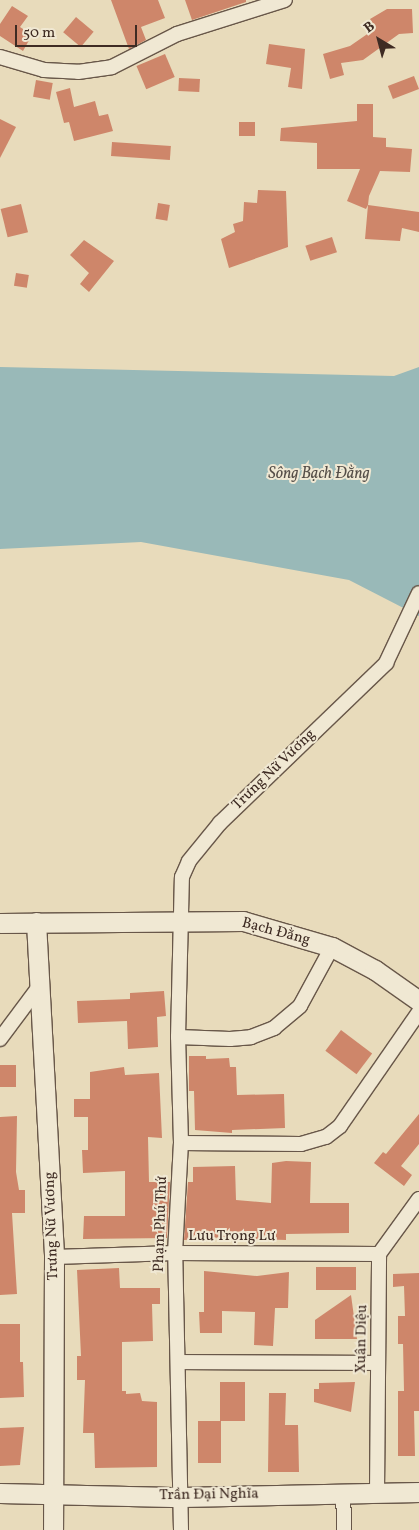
<!DOCTYPE html>
<meta charset="utf-8">
<style>
body{margin:0}
#map{position:relative;width:419px;height:1530px;overflow:hidden;background:#e8dbbb;font-family:Vollkorn,serif}
div>[style]{position:absolute}
[style*='--x']{left:calc(var(--x)*1px);top:calc(var(--y)*1px);width:calc(var(--w)*1px);rotate:calc(var(--a)*1deg)}
.water>*{inset:0;background:#99b9b8}
.building>*{inset:0;background:#ce866a;transform-origin:0 0}
.roads{filter:drop-shadow(1px 0 #685749) drop-shadow(-1px 0 #685749) drop-shadow(0 1px #685749) drop-shadow(0 -1px #685749)}
.street>*{height:14px;margin:-7px;padding:0 7px;transform-origin:7px;border-radius:7px;background:#f0e8d3}
.secondary>*{height:19px;margin:-9.5px;padding:0 9.5px;transform-origin:9.5px;border-radius:9.5px;background:#f0e8d3}
span{translate:-50% -50%;white-space:nowrap;text-align:center;line-height:1.15;-webkit-text-stroke:4px #f0e8d3;paint-order:stroke}
.street-label{font-size:15px;color:#3e2b23}
.water-label{font-size:16px;color:#554e48;font-style:italic}
.north{position:absolute;left:354px;top:15px;width:50px;height:50px;-webkit-text-stroke:4px #f0e8d3;paint-order:stroke;rotate:323deg;font-size:14px;font-weight:700;line-height:20px;text-align:center;color:#3e2b23}
.north::after{content:'';display:block;margin:auto;width:18px;height:22px;background:#3e2b23;clip-path:polygon(50% 0,100% 100%,50% 72%,0 100%)}
.scale{position:absolute;left:15px;top:25px;width:122px;height:22px;box-sizing:border-box;border:2px solid #3e2b23;border-top:0;padding-left:6px;font-size:15px;line-height:18px;white-space:nowrap;color:#3e2b23;-webkit-text-stroke:4px #f0e8d3;paint-order:stroke}
</style>
<div id="map">
<div class="water">
<i style="clip-path:polygon(0 367px,394px 376px,419px 367px,419px 616px,349px 580px,141px 542px,0 549px)"></i>
</div>
<div class="building">
<i style="clip-path:polygon(111px 0,158px 0,165px 18px,141px 27px,146px 40px,129px 49px)"></i>
<i style="clip-path:polygon(185px 0,246px 0,246px 2px,192px 20px)"></i>
<i style="clip-path:polygon(12px 6px,28px 16px,20px 27px,32px 35px,23px 51px,0 36px,0 24px)"></i>
<i style="clip-path:polygon(387px 9px,412px 9px,413px 33px,399px 34px,363px 60px,341px 63px,344px 75px,330px 79px,323px 54px,350px 46px,376px 28px,370px 19px)"></i>
<i style="left:76px;top:17px;width:23px;height:20px;rotate:40deg"></i>
<i style="clip-path:polygon(269px 44px,305px 49px,302px 89px,288px 87px,291px 68px,266px 64px)"></i>
<i style="left:165px;top:54px;width:25px;height:31px;rotate:67deg"></i>
<i style="left:414px;top:76px;width:14px;height:28px;rotate:69deg"></i>
<i style="left:179px;top:78px;width:21px;height:13px;rotate:3deg"></i>
<i style="left:36px;top:80px;width:17px;height:17px;rotate:10deg"></i>
<i style="clip-path:polygon(70px 88px,74px 107px,95px 101px,99px 116px,108px 114px,113px 131px,74px 141px,69px 122px,64px 123px,56px 92px)"></i>
<i style="clip-path:polygon(357px 104px,373px 104px,373px 137px,386px 138px,386px 147px,412px 149px,410px 172px,380px 171px,369px 196px,368px 205px,419px 212px,419px 232px,402px 228px,400px 241px,365px 239px,368px 205px,366px 209px,347px 201px,360px 169px,317px 169px,317px 143px,280px 141px,281px 128px,357px 121px)"></i>
<i style="clip-path:polygon(0 119px,16px 127px,0 158px)"></i>
<i style="left:239px;top:122px;width:16px;height:14px"></i>
<i style="left:112px;top:142px;width:59px;height:14px;rotate:4deg"></i>
<i style="clip-path:polygon(258px 190px,286px 191px,288px 247px,229px 268px,221px 239px,235px 232px,233px 224px,243px 221px,244px 202px,257px 203px)"></i>
<i style="left:158px;top:203px;width:12px;height:16px;rotate:9deg"></i>
<i style="left:21px;top:204px;width:29px;height:21px;rotate:76deg"></i>
<i style="left:332px;top:237px;width:16px;height:28px;rotate:72deg"></i>
<i style="clip-path:polygon(84px 240px,114px 261px,89px 292px,80px 284px,89px 273px,70px 255px)"></i>
<i style="left:16px;top:273px;width:13px;height:13px;rotate:9deg"></i>
<i style="clip-path:polygon(164px 991px,166px 1016px,157px 1017px,158px 1047px,128px 1049px,127px 1021px,78px 1023px,77px 1001px,130px 999px,130px 993px)"></i>
<i style="left:341px;top:1030px;width:39px;height:26px;rotate:37deg"></i>
<i style="clip-path:polygon(189px 1056px,206px 1056px,206px 1059px,229px 1058px,230px 1067px,236px 1067px,237px 1095px,284px 1094px,285px 1128px,232px 1130px,232px 1133px,195px 1130px,194px 1091px,189px 1091px)"></i>
<i style="left:0;top:1065px;width:16px;height:22px"></i>
<i style="clip-path:polygon(124px 1067px,125px 1075px,159px 1073px,162px 1138px,148px 1137px,149px 1182px,170px 1182px,167px 1238px,83px 1239px,84px 1216px,125px 1216px,125px 1171px,83px 1173px,82px 1150px,88px 1150px,88px 1117px,74px 1117px,74px 1099px,90px 1099px,90px 1072px)"></i>
<i style="clip-path:polygon(419px 1114px,419px 1144px,401px 1166px,412px 1175px,404px 1186px,374px 1163px,383px 1152px,386px 1154px)"></i>
<i style="clip-path:polygon(17px 1116px,16px 1172px,19px 1190px,25px 1190px,25px 1213px,12px 1213px,17px 1294px,0 1295px,0 1117px)"></i>
<i style="clip-path:polygon(286px 1161px,311px 1162px,310px 1203px,349px 1203px,349px 1233px,286px 1234px,286px 1240px,255px 1239px,256px 1235px,184px 1240px,188px 1182px,193px 1182px,193px 1167px,235px 1166px,236px 1200px,271px 1203px,272px 1163px)"></i>
<i style="left:356px;top:1267px;width:23px;height:40px;rotate:90deg"></i>
<i style="clip-path:polygon(119px 1268px,120px 1288px,160px 1288px,160px 1304px,152px 1304px,153px 1341px,122px 1342px,122px 1391px,126px 1391px,126px 1394px,140px 1393px,142px 1401px,157px 1402px,157px 1467px,95px 1468px,94px 1433px,83px 1433px,85px 1380px,77px 1380px,77px 1356px,81px 1356px,77px 1270px)"></i>
<i style="clip-path:polygon(204px 1271px,257px 1276px,289px 1272px,288px 1308px,275px 1308px,273px 1346px,254px 1345px,255px 1312px,222px 1311px,222px 1333px,200px 1333px,199px 1312px,204px 1312px)"></i>
<i style="clip-path:polygon(419px 1273px,419px 1411px,414px 1411px,415px 1456px,398px 1456px,398px 1391px,404px 1391px,403px 1344px,398px 1344px,398px 1316px,405px 1316px,404px 1286px,393px 1287px,393px 1274px)"></i>
<i style="clip-path:polygon(351px 1295px,357px 1339px,315px 1339px,315px 1320px)"></i>
<i style="clip-path:polygon(0 1324px,20px 1324px,20px 1362px,23px 1362px,24px 1397px,0 1398px)"></i>
<i style="left:220px;top:1382px;width:25px;height:39px"></i>
<i style="clip-path:polygon(355px 1382px,351px 1412px,314px 1402px,314px 1389px,319px 1389px,319px 1383px)"></i>
<i style="clip-path:polygon(269px 1393px,286px 1393px,285px 1425px,298px 1425px,299px 1472px,268px 1472px)"></i>
<i style="left:198px;top:1421px;width:23px;height:42px"></i>
<i style="clip-path:polygon(24px 1427px,20px 1465px,0 1466px,0 1428px)"></i>
</div>
<div class="roads">
<div class="street">
<i style="--x:0;--y:57;--w:46;--a:16.5"></i>
<i style="--x:44;--y:70;--w:34;--a:3"></i>
<i style="--x:78;--y:72;--w:34;--a:-8"></i>
<i style="--x:112;--y:67;--w:73;--a:-26.9"></i>
<i style="--x:177;--y:34;--w:113;--a:-17.5"></i>
<i style="--x:178;--y:1037;--w:52;--a:2.2"></i>
<i style="--x:230;--y:1039;--w:21;--a:-5"></i>
<i style="--x:251;--y:1037;--w:25;--a:-21"></i>
<i style="--x:274;--y:1028;--w:34;--a:-40"></i>
<i style="--x:300;--y:1006;--w:67;--a:-61.5"></i>
<i style="--x:0;--y:1039;--w:69;--a:-53.3"></i>
<i style="--x:181;--y:1143;--w:120;--a:0.5"></i>
<i style="--x:301;--y:1144;--w:26;--a:-16"></i>
<i style="--x:326;--y:1137;--w:18;--a:-38"></i>
<i style="--x:340;--y:1126;--w:139;--a:-55.3"></i>
<i style="--x:54;--y:1257;--w:121;--a:-1.9"></i>
<i style="--x:175;--y:1253;--w:204;--a:0.3"></i>
<i style="--x:178;--y:1362;--w:200;--a:0.3"></i>
<i style="--x:377;--y:1492;--w:238;--a:-89.5"></i>
<i style="--x:379;--y:1254;--w:68;--a:-54"></i>
<i style="--x:343;--y:1493;--w:37;--a:88"></i>
<i style="--x:181;--y:1530;--w:277;--a:-91.2"></i>
<i style="--x:175;--y:1253;--w:110;--a:-86.9"></i>
<i style="--x:181;--y:1143;--w:106;--a:-91.6"></i>
<i style="--x:178;--y:1037;--w:160;--a:-88.6"></i>
<i style="--x:182;--y:877;--w:17;--a:-66"></i>
<i style="--x:189;--y:861;--w:49;--a:-50.8"></i>
<i style="--x:220;--y:823;--w:231;--a:-43.9"></i>
<i style="--x:386;--y:663;--w:77;--a:-64.8"></i>
</div>
<div class="secondary">
<i style="--x:36;--y:922;--w:335;--a:86.9"></i>
<i style="--x:54;--y:1257;--w:273;--a:90.2"></i>
<i style="--x:0;--y:923;--w:243;--a:-0.5"></i>
<i style="--x:243;--y:921;--w:93;--a:16.3"></i>
<i style="--x:332;--y:947;--w:49;--a:28.1"></i>
<i style="--x:375;--y:970;--w:54;--a:35.2"></i>
<i style="--x:0;--y:1493;--w:182;--a:1.3"></i>
<i style="--x:182;--y:1497;--w:237;--a:-1.2"></i>
</div>
</div>
<div class="street-label">
<span style="left:274px;top:770px;rotate:-44deg">Trưng Nữ Vương</span>
<span style="left:276px;top:932px;rotate:15deg">Bạch Đằng</span>
<span style="left:161px;top:1224px;rotate:-88deg">Phạm Phú Thứ</span>
<span style="left:52px;top:1226px;rotate:-92deg">Trưng Nữ Vương</span>
<span style="left:232px;top:1237px">Lưu Trọng Lư</span>
<span style="left:362px;top:1339px;rotate:-89deg">Xuân Diệu</span>
<span style="left:209px;top:1495px;rotate:-1deg">Trần Đại Nghĩa</span>
</div>
<div class="water-label">
<span style="left:319px;top:474px">Sông Bạch Đằng</span>
</div>
<div class="north">B</div>
<div class="scale">50 m</div>
</div>
